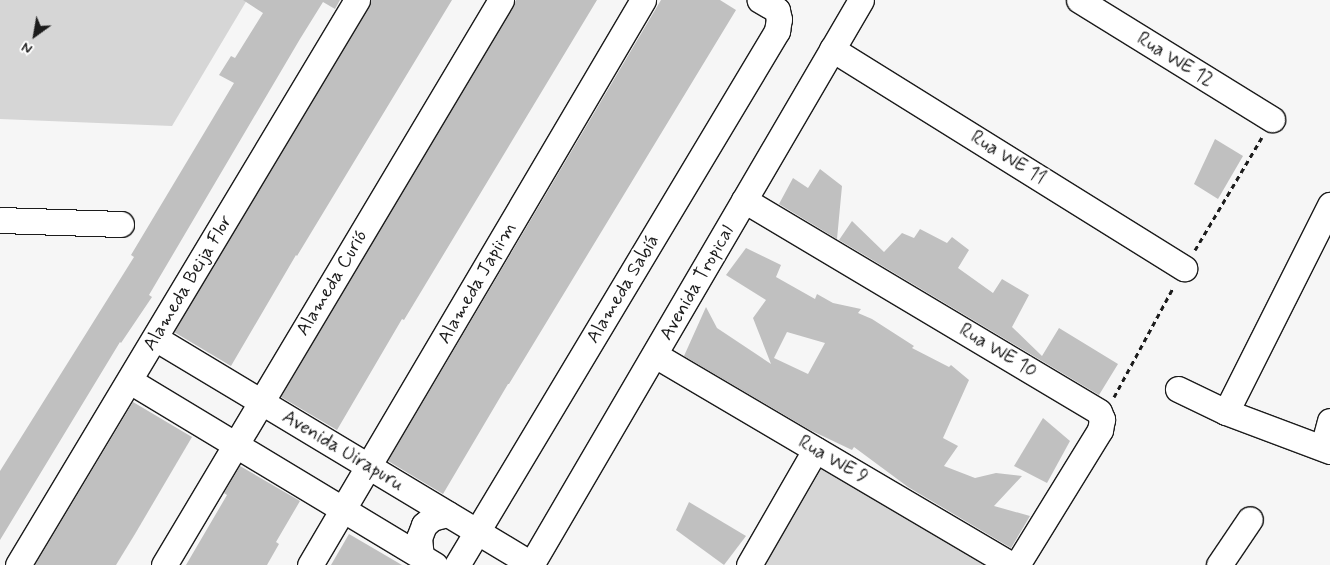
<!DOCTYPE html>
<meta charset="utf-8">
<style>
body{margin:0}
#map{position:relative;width:1330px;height:565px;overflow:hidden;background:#f6f6f6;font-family:Mynerve,sans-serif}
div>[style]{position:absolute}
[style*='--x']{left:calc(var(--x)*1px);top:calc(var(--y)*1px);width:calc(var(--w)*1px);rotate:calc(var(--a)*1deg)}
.green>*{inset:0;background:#d6d6d6}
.building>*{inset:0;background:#c0c0c0}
.path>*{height:3px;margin-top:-1.5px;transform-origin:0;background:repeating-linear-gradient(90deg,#1c1c1c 0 5px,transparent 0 9px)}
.roads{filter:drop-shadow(1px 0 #1c1c1c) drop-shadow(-1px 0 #1c1c1c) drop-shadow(0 1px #1c1c1c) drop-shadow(0 -1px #1c1c1c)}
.street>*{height:25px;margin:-12.5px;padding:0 12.5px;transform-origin:12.5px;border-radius:12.5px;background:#fff}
span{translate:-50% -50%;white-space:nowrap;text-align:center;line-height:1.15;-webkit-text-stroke:4px #fff;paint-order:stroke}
.street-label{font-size:19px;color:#1c1c1c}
.north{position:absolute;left:10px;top:10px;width:50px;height:50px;-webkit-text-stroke:4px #fff;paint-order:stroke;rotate:212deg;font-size:14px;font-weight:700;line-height:20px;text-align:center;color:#1c1c1c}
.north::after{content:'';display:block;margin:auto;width:18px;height:22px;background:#1c1c1c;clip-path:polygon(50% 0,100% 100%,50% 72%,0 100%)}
</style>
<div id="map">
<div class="green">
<i style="clip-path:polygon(0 0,247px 0,172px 126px,0 119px)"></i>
<i style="clip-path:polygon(823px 466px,988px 565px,765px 565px)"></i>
</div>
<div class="building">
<i style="clip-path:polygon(243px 0,340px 0,335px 9px,323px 2px,300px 39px,149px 295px,152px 297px,121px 343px,120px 342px,0 540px,0 471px,134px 257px,131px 255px,234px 83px,219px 75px,231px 56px,235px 58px,263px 13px)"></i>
<i style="clip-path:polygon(371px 0,452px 0,297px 256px,296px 255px,231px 366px,174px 332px,369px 7px)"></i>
<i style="clip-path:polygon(516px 0,597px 0,404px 320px,402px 319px,337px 430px,281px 397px)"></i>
<i style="clip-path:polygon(661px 0,720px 0,736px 10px,509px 384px,508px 384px,443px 494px,388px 461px)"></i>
<i style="clip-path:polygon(1215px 139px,1243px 156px,1218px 199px,1194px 184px)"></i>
<i style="clip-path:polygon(820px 169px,842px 186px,837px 239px,779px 204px,793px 178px,808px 188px)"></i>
<i style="clip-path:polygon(852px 221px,884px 252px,902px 233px,914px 238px,920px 229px,947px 243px,952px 237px,969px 250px,958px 268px,993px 293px,1002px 279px,1029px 295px,1012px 327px,1042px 356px,1059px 328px,1118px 364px,1099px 395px,839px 240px)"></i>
<i style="clip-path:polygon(evenodd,746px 248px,781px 265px,776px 277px,815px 299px,817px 294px,833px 303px,861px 309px,858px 313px,872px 319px,914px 346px,912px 348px,949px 367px,951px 365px,969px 380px,943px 438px,958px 446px,944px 466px,975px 478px,996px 473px,1022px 476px,994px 506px,1030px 516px,1011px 548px,908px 487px,854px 447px,852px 450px,810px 430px,684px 356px,706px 307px,717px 328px,771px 364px,753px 318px,766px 300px,726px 275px,746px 248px,787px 332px,825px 343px,808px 374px,774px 358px,787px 332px)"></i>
<i style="clip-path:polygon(133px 402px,192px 437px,135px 534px,116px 565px,35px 565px)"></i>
<i style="clip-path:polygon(1043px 418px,1070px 441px,1047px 483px,1014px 466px)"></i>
<i style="clip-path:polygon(240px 466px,300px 501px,276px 542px,279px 544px,267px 565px,186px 565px,227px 495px,224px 493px)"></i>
<i style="clip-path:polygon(689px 502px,746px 536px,724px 565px,676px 530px)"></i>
<i style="clip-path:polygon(349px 534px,402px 565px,331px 565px)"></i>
</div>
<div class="path">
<i style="--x:1195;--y:250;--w:131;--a:-59.3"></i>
<i style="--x:1114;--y:397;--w:124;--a:-61.6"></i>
</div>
<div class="roads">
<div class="street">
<i style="--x:1079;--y:0;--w:227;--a:31.7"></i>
<i style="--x:832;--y:49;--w:415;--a:31.9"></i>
<i style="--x:744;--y:200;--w:413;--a:30.8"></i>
<i style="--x:1099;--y:412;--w:8;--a:67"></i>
<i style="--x:1102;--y:419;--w:11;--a:100"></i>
<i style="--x:1100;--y:430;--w:158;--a:121.6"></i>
<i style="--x:0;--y:220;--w:121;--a:1.9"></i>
<i style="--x:155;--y:338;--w:439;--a:31"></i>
<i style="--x:655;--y:355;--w:413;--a:30.5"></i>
<i style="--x:130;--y:381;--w:356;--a:31.1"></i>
<i style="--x:1178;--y:389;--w:53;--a:25.6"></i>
<i style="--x:1226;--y:412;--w:111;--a:20.6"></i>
<i style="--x:1226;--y:412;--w:232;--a:-63.3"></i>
<i style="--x:1323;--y:447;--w:27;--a:-75"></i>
<i style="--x:421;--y:557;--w:19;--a:-96"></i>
<i style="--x:419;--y:538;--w:14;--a:-69"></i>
<i style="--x:424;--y:525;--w:11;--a:-41"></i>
<i style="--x:432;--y:518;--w:16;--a:-15"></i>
<i style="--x:18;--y:565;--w:659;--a:-59.04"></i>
<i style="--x:164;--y:565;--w:658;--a:-59.19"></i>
<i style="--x:310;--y:565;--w:656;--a:-59.49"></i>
<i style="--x:457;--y:565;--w:623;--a:-59.07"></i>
<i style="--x:777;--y:31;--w:12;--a:-81"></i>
<i style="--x:779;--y:19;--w:9;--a:-103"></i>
<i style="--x:777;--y:10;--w:20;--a:-150"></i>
<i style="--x:531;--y:565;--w:654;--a:-59.71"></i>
<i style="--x:749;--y:565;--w:133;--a:-60.1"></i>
<i style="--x:1219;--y:565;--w:55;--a:-56"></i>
</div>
</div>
<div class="street-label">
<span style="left:1175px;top:60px;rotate:32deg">Rua WE 12</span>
<span style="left:1008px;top:158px;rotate:32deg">Rua WE 11</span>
<span style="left:188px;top:283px;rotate:-59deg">Alameda Beija Flor</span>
<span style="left:332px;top:283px;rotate:-59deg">Alameda Curió</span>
<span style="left:477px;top:283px;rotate:-60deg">Alameda Japiim</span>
<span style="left:697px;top:283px;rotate:-60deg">Avenida Tropical</span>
<span style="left:623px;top:289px;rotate:-59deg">Alameda Sabiá</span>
<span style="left:998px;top:351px;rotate:31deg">Rua WE 10</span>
<span style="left:343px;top:451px;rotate:31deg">Avenida Uirapuru</span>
<span style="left:833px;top:460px;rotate:30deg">Rua WE 9</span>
</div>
<div class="north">N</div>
</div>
